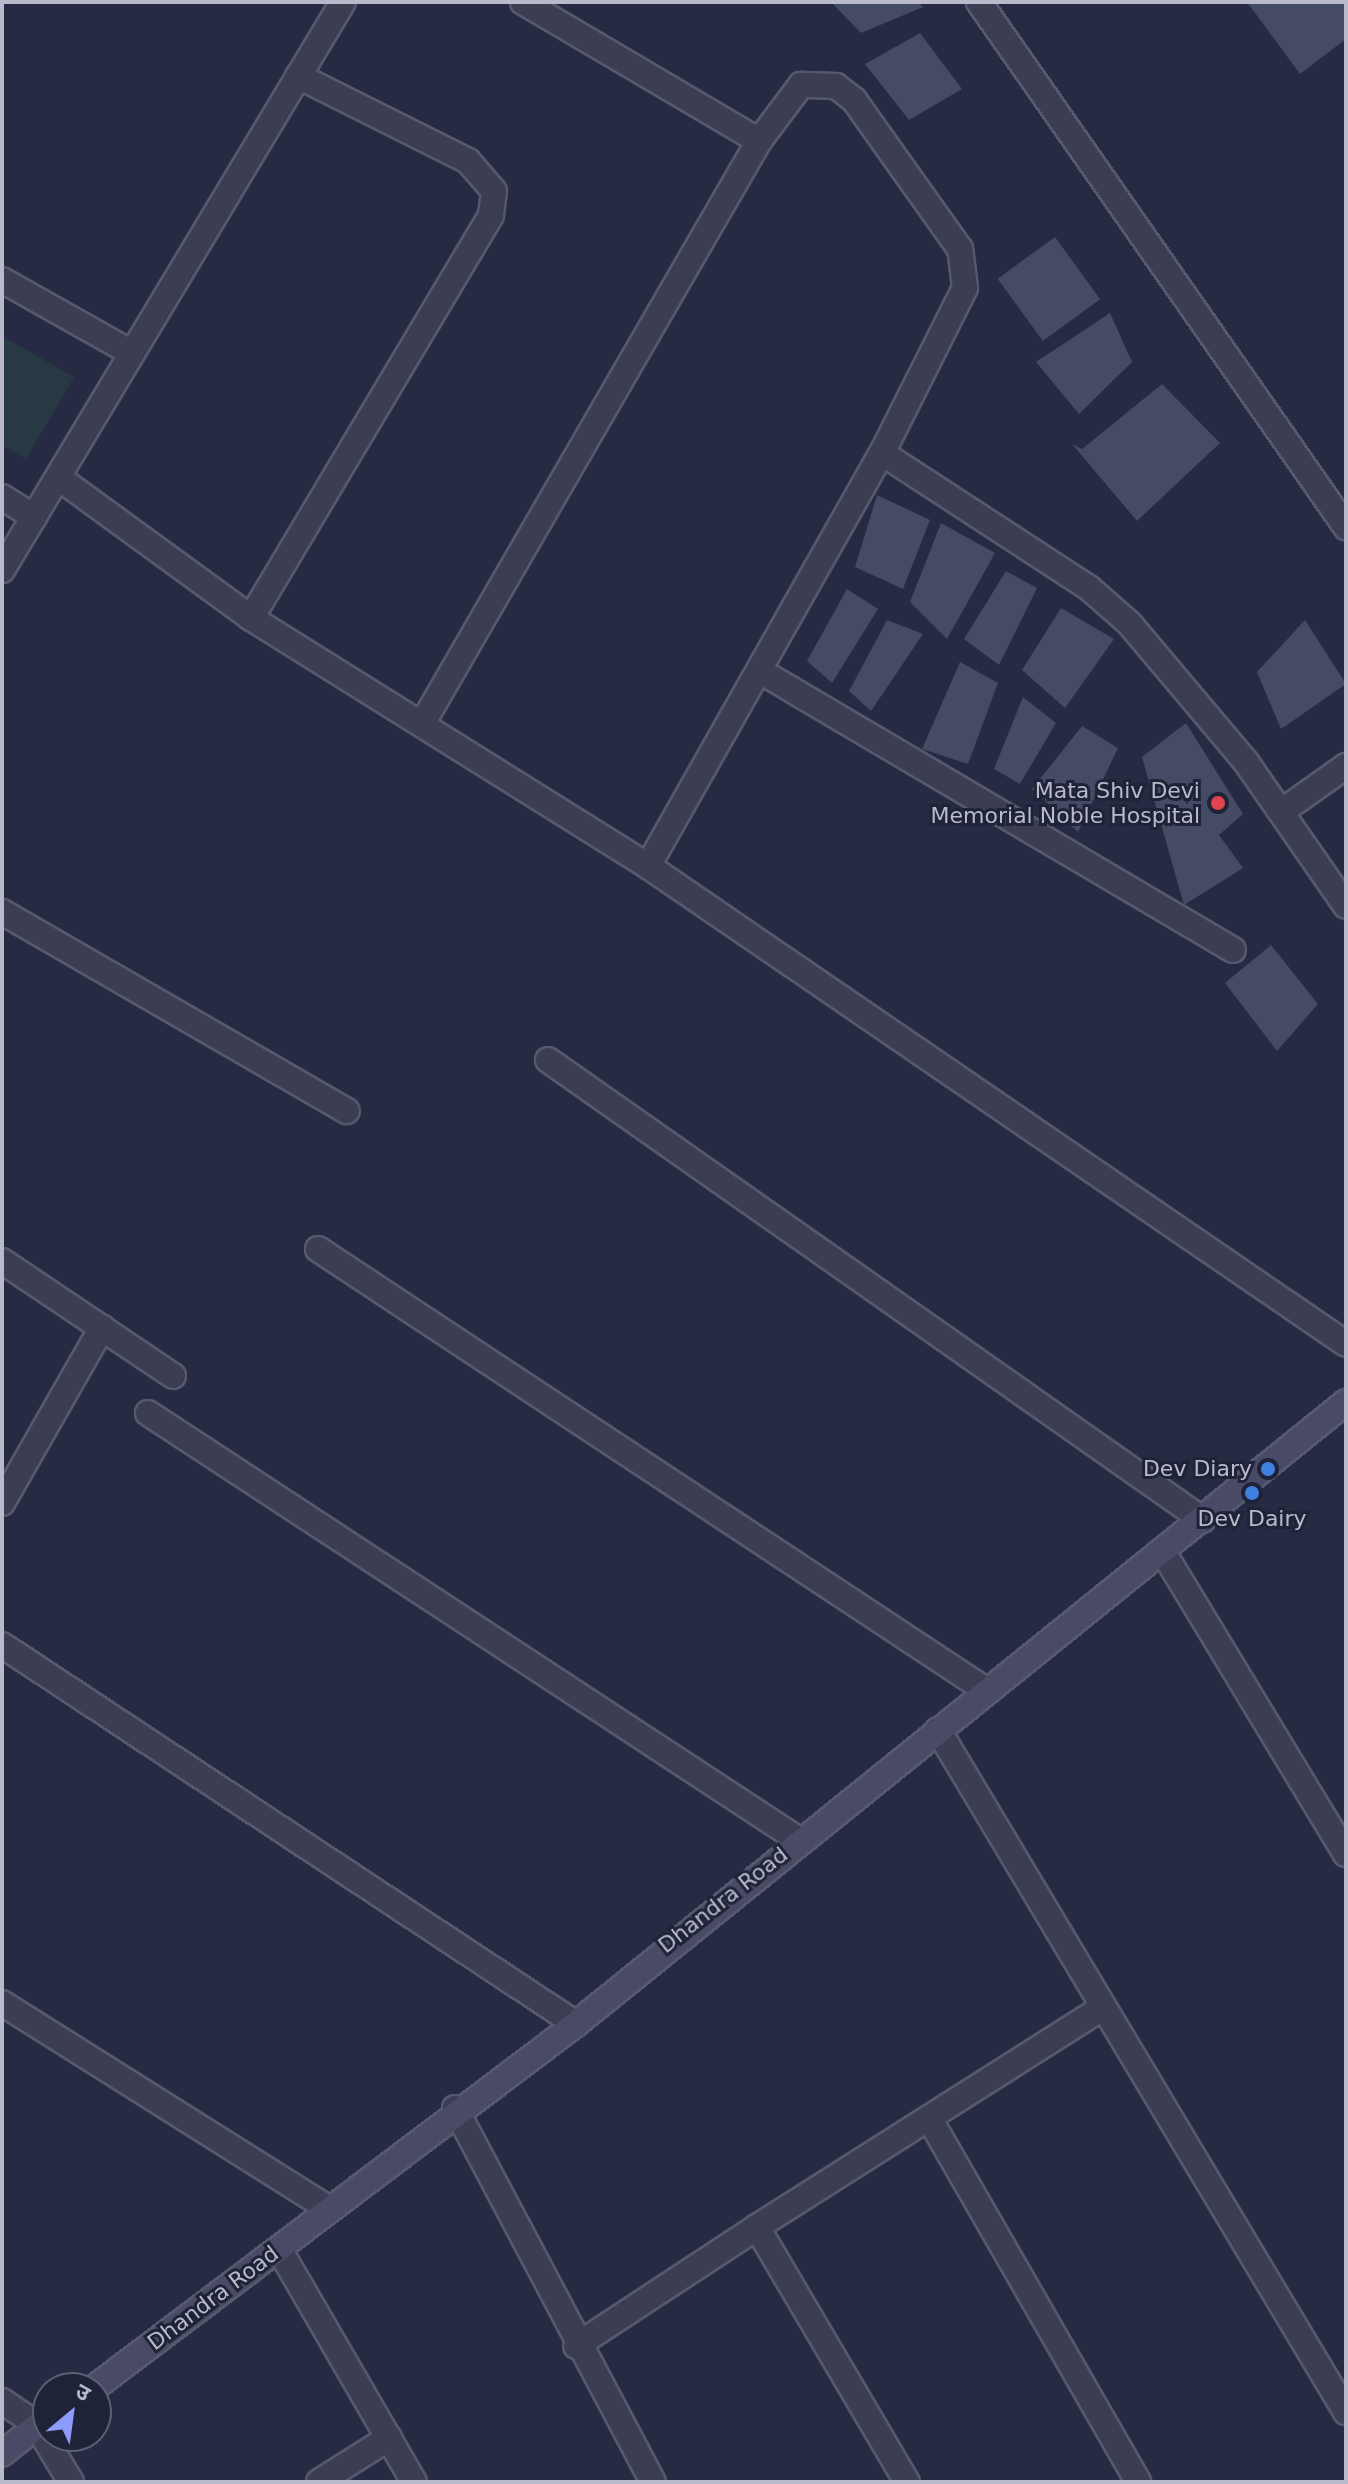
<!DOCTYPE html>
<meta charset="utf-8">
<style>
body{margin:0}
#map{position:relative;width:1348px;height:2484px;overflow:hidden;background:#262b43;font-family:"DejaVu Sans","Noto Sans Devanagari",sans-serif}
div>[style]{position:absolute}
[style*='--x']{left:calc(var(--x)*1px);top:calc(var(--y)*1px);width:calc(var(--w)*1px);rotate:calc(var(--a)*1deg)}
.green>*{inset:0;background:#283944}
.building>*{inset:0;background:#454a65;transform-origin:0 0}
.roads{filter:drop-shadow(2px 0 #56596d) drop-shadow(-2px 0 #56596d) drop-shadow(0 2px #56596d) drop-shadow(0 -2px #56596d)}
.street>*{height:24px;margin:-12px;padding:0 12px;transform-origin:12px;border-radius:12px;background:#3b3e53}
.secondary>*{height:24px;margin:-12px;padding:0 12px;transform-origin:12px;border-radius:12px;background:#494b66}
.dots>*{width:22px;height:22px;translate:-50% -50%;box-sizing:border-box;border:4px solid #1f2338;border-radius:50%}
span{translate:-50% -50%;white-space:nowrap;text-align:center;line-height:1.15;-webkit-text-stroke:6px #1f2338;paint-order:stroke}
.poi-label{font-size:22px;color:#b8bacc}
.right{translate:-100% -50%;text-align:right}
.street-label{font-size:22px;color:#b8bacc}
.frame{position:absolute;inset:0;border:4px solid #b8bacc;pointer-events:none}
.north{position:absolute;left:32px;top:2372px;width:80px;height:80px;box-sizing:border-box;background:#1f2338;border:2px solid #5c5f73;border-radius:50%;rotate:29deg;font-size:22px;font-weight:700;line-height:32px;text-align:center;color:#b8bacc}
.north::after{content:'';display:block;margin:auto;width:28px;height:36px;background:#8f9bfa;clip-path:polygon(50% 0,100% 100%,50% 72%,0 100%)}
</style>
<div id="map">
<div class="green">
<i style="clip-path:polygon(2px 336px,74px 377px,26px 459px,2px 445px)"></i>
</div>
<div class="building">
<i style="clip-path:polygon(831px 2px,918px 2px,923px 7px,861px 33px)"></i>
<i style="clip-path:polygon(1247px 2px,1346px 2px,1346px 39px,1300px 74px)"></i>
<i style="clip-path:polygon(920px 33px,962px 89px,909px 120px,865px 64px)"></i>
<i style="left:1055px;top:237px;width:77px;height:71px;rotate:54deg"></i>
<i style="clip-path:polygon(1110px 313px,1132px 362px,1079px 414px,1036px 362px)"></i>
<i style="clip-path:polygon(1162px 384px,1220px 443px,1137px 521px,1072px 444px,1082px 449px)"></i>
<i style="clip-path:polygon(877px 495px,930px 520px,903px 589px,855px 567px)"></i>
<i style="clip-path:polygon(941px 523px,995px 553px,947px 639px,910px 602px)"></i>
<i style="clip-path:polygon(1006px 571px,1037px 588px,999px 665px,964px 639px)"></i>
<i style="clip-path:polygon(847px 589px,878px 609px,832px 683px,807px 661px)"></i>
<i style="clip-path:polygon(1061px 608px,1114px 639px,1065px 708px,1022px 670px)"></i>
<i style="clip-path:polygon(887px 620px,923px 634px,871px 711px,849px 691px)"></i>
<i style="clip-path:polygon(1305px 620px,1346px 684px,1281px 729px,1257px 672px)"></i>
<i style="clip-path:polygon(960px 662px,998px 683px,968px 764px,922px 749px)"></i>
<i style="clip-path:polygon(1023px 697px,1056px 723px,1020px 784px,994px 769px)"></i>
<i style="clip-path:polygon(1186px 723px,1243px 814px,1219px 835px,1243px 868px,1184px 905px,1142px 757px)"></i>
<i style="clip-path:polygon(1082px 726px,1118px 748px,1078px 832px,1032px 789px)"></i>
<i style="clip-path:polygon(1271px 945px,1318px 1004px,1277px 1051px,1225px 983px)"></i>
</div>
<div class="roads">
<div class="street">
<i style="--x:979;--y:2;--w:641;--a:55.04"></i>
<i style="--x:2;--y:280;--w:147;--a:29.4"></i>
<i style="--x:882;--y:453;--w:247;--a:33.1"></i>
<i style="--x:1089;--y:588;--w:53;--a:41.2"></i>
<i style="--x:1129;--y:623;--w:182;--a:49.9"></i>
<i style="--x:1246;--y:762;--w:175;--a:55.2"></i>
<i style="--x:59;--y:478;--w:238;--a:36.1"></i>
<i style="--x:251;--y:618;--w:468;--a:32"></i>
<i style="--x:648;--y:866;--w:846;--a:34.4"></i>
<i style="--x:2;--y:497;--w:38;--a:32"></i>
<i style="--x:2;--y:570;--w:662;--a:-59.02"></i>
<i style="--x:251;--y:618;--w:469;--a:-59.2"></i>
<i style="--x:491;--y:215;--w:24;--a:-83"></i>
<i style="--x:494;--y:191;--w:40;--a:-131"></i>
<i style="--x:468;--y:161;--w:190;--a:-153.4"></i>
<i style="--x:760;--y:671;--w:549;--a:30.53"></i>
<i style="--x:422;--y:724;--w:673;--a:-59.97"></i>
<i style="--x:759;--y:141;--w:274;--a:-149.5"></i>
<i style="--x:1281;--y:812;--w:80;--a:-35.3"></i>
<i style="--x:648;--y:866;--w:475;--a:-60.5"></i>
<i style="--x:882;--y:453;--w:185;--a:-63.3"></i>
<i style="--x:965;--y:288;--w:39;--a:-97"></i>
<i style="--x:960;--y:249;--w:183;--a:-125.4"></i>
<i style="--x:854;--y:100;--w:23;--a:-142"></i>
<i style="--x:836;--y:86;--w:35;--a:-178"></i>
<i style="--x:801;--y:85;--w:70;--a:126.9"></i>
<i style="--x:2;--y:912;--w:398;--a:30"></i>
<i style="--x:548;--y:1060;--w:800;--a:35.08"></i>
<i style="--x:318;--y:1249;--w:802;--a:33.45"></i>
<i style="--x:2;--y:1261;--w:206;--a:33.9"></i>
<i style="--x:148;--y:1413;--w:779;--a:33.26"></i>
<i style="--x:2;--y:1503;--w:202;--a:-60.3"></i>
<i style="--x:1163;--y:1552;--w:353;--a:58.8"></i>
<i style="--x:2;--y:1645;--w:688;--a:33.44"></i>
<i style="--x:938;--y:1730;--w:795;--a:59.11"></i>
<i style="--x:2;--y:2003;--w:384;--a:32.2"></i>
<i style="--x:455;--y:2108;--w:423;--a:62.1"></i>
<i style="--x:929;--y:2118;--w:420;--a:60.1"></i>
<i style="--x:279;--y:2249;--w:269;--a:59.9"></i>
<i style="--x:576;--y:2346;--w:217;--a:-33.3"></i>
<i style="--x:2;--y:2401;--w:41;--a:34.1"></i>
<i style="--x:36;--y:2424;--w:68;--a:58.9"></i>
<i style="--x:319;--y:2482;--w:83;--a:-32.2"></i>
<i style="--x:907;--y:2482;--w:296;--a:-120.5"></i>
<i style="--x:757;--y:2227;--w:409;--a:-32.4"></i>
</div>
<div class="secondary">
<i style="--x:94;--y:2388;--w:604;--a:-37.06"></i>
<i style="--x:576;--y:2024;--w:990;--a:-38.93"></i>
<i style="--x:2;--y:2454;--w:59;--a:-38.8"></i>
</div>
</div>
<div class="dots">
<i style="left:1218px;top:803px;background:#e0444e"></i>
<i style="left:1268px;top:1469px;background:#3f7fe0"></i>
<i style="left:1252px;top:1493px;background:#3f7fe0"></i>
</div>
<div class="poi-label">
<span class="right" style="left:1200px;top:803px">Mata Shiv Devi<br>Memorial Noble Hospital</span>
<span class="right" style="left:1252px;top:1469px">Dev Diary</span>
<span style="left:1252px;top:1519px">Dev Dairy</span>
</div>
<div class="street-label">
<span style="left:723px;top:1900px;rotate:-38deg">Dhandra Road</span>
<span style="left:213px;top:2298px;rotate:-37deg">Dhandra Road</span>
</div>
<div class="frame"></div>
<div class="north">उ</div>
</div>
